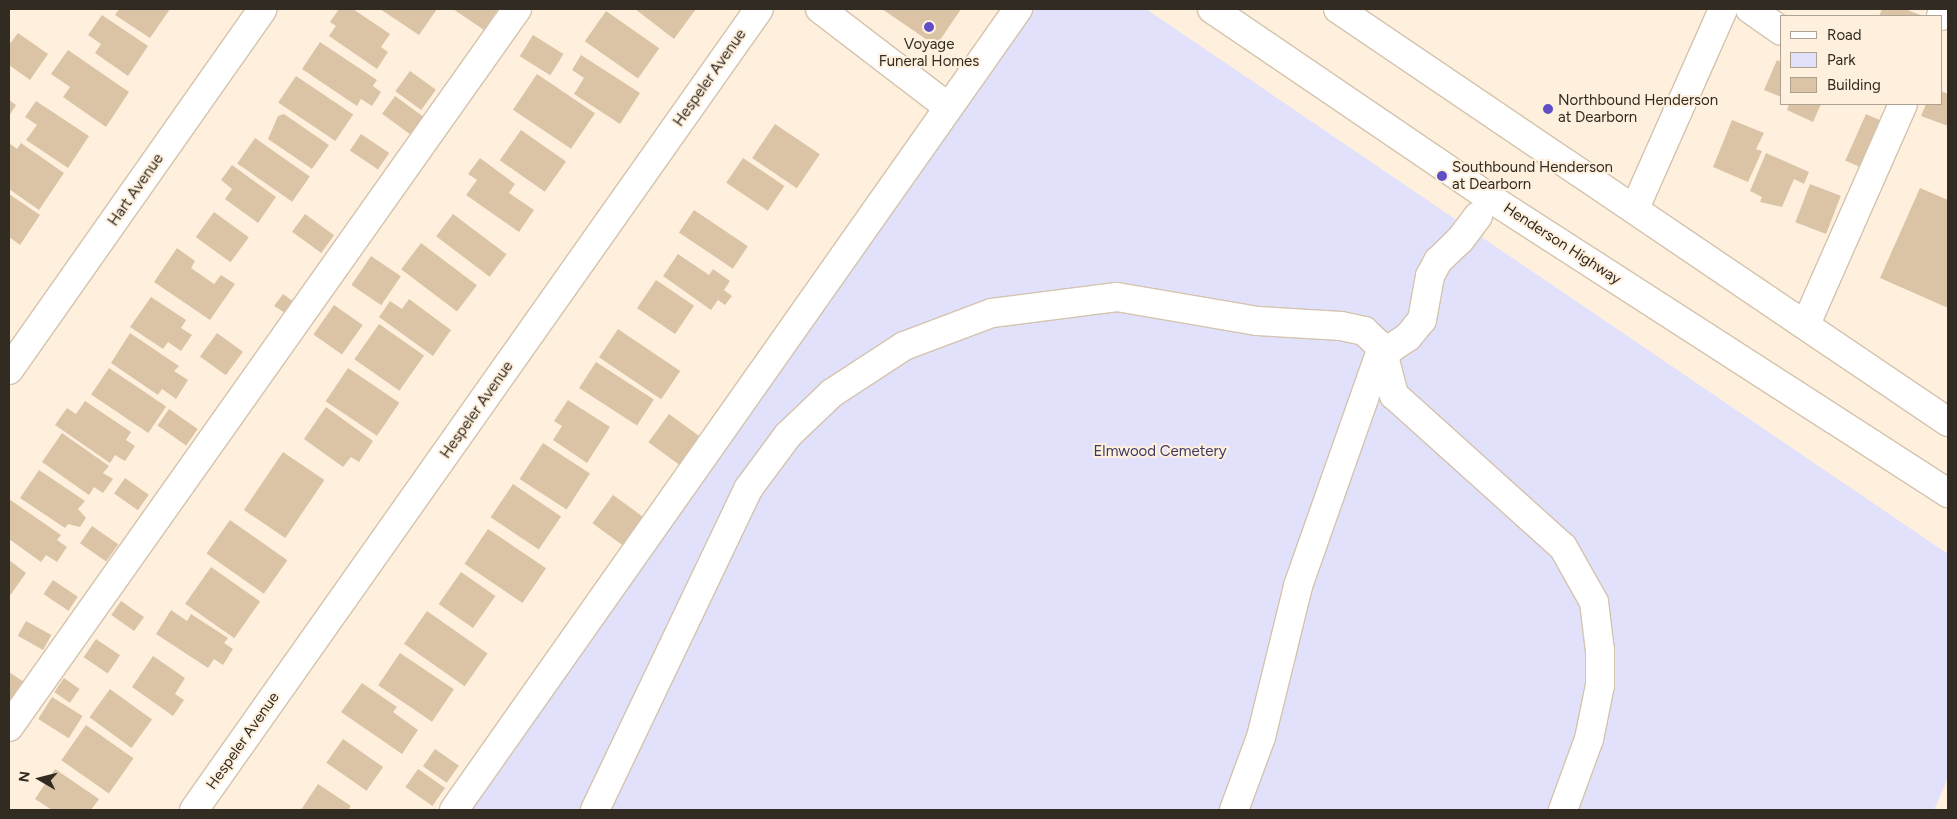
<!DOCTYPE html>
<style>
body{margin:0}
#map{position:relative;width:1957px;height:819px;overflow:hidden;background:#fef0dd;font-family:Figtree,sans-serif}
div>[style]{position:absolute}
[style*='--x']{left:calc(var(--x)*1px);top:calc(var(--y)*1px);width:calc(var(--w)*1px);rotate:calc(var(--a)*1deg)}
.green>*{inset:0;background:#e1e1fc}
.building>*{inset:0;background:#dbc4a6;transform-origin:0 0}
.roads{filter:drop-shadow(1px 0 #d4c3ad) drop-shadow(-1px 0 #d4c3ad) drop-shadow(0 1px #d4c3ad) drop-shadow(0 -1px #d4c3ad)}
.minor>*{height:28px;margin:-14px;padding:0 14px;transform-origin:14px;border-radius:14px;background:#fff}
.major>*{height:28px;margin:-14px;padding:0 14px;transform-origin:14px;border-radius:14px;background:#fff}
.dots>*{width:14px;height:14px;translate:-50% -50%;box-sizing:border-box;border:2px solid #fef0dd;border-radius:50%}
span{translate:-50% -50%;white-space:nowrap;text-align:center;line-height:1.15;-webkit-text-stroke:4px #fef0dd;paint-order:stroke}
.poi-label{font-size:15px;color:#312b22}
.left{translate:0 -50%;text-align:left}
.street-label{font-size:15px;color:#312b22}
.park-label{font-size:15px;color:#3b3867}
.frame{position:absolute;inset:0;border:10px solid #312b22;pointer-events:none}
.legend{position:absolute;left:1780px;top:15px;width:162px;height:90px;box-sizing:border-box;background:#fef0dd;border:1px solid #aca192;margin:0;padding:6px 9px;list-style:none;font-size:15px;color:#312b22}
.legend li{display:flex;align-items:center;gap:10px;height:25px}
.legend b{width:25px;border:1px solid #aca192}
.north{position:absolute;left:15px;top:754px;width:50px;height:50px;-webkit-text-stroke:4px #fef0dd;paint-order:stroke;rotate:278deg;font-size:14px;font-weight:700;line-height:20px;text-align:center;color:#312b22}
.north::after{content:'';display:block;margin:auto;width:18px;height:22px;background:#312b22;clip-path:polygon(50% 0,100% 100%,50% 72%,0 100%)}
</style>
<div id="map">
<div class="green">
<i style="clip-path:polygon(1032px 9px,1146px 9px,1948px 554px,1948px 778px,1934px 810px,468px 810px)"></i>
</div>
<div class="building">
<i style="clip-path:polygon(119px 9px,170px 9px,150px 38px,115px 15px)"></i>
<i style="clip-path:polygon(339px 9px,353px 9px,390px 34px,381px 47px,388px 52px,377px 69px,329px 36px,336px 26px,330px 22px)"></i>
<i style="clip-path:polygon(380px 9px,437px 9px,419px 35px)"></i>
<i style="clip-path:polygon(453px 9px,498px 9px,484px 30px)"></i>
<i style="clip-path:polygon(635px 9px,696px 9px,674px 39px)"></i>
<i style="clip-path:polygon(882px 9px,961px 9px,936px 46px)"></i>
<i style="clip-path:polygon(1882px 9px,1905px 9px,1923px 16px,1879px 16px)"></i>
<i style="left:606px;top:11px;width:65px;height:37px;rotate:35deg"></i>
<i style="clip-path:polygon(102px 15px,148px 46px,128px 76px,95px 53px,101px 44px,88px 35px)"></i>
<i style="clip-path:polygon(18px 33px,48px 54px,30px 80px,9px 65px,9px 45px)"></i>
<i style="left:533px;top:35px;width:36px;height:25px;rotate:32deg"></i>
<i style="clip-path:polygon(320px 42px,377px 80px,373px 86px,381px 92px,372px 106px,361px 99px,357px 106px,302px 69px)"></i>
<i style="clip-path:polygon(68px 50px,129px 92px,106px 127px,63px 97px,70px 87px,51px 74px)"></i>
<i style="clip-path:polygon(581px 55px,640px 93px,620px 124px,574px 94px,584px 78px,572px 70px)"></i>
<i style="clip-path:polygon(1777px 60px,1781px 62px,1781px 97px,1764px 90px)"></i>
<i style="left:410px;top:71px;width:32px;height:25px;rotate:36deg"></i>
<i style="left:537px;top:74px;width:70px;height:43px;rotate:34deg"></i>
<i style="left:296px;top:76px;width:69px;height:32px;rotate:34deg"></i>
<i style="clip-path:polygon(1941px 91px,1948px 94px,1948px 126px,1921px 116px,1926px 104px,1941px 104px)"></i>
<i style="left:395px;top:96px;width:36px;height:22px;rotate:36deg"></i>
<i style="clip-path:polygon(9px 100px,16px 105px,9px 116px)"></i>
<i style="clip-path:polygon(36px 101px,89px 136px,68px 168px,26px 140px,37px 125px,25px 117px)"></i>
<i style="clip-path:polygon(1789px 104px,1821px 104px,1813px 122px,1787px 110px)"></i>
<i style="clip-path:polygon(284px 114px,329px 145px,312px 169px,268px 139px,278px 116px)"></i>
<i style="left:1866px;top:114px;width:22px;height:51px;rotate:24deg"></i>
<i style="clip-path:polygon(1732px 120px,1764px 133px,1756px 149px,1762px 151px,1748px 182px,1713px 167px)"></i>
<i style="left:775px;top:124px;width:54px;height:41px;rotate:34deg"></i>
<i style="left:521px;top:130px;width:55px;height:37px;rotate:35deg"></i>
<i style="left:361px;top:134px;width:34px;height:20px;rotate:34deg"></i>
<i style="left:255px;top:138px;width:67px;height:31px;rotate:35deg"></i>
<i style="clip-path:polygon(9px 143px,17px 149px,21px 143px,64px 173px,39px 210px,9px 189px)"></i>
<i style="clip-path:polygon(1766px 153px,1809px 172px,1804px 184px,1794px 179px,1782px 207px,1760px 202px,1762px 197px,1750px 191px)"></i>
<i style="clip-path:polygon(480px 158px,515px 184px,509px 193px,534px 210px,519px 232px,466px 195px,477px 180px,468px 174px)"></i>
<i style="left:743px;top:158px;width:50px;height:30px;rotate:34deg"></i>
<i style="clip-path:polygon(232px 165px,276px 197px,258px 223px,225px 199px,232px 189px,221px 180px)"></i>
<i style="left:1810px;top:184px;width:33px;height:41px;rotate:21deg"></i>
<i style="clip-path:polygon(1920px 188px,1948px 200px,1948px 308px,1880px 278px)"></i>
<i style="clip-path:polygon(9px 194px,40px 215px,20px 245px,9px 237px)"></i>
<i style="left:694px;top:210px;width:65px;height:27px;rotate:34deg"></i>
<i style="left:214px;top:212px;width:43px;height:31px;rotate:36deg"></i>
<i style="left:305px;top:214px;width:36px;height:22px;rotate:36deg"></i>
<i style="left:453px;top:214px;width:67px;height:28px;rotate:37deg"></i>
<i style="left:421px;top:243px;width:70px;height:33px;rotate:37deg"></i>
<i style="clip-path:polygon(177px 248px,195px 261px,191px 268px,214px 284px,221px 275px,235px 284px,210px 320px,154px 282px)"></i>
<i style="clip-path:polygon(678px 254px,709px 275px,713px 269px,730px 281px,724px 290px,732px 296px,725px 305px,718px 300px,711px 310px,663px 276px)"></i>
<i style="left:371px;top:256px;width:36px;height:35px;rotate:34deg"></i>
<i style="left:656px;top:280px;width:46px;height:34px;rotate:34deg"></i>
<i style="clip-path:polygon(283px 294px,294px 302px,287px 314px,274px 306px)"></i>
<i style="clip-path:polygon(151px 297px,186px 320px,181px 328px,192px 335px,181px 351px,168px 342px,163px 349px,130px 327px)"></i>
<i style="clip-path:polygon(409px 299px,451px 330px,433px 356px,379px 317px,390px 301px,402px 309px)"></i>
<i style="left:334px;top:305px;width:35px;height:36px;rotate:35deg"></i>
<i style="left:379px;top:324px;width:55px;height:43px;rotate:35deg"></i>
<i style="left:618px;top:329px;width:75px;height:34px;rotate:34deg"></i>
<i style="clip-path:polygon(130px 333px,179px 366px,174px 371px,188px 380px,176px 399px,162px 389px,158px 395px,111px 363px)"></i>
<i style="left:217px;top:333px;width:32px;height:29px;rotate:36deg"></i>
<i style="left:596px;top:362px;width:69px;height:31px;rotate:33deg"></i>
<i style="left:109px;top:368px;width:69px;height:32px;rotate:34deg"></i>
<i style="left:348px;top:368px;width:62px;height:40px;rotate:34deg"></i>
<i style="clip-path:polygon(568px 400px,610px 427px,587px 463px,553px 440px,562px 426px,554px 421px)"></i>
<i style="clip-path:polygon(85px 401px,131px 432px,126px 440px,135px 446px,125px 461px,115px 455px,110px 463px,55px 425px,67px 408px,76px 414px)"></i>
<i style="clip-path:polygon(326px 407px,373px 441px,359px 462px,351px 457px,343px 467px,304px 439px)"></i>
<i style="left:169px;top:409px;width:35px;height:20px;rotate:35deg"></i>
<i style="left:669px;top:414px;width:39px;height:35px;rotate:36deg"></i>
<i style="clip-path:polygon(62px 433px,109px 466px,103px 473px,113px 479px,103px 493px,94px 487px,89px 495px,42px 462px)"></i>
<i style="left:543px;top:443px;width:56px;height:43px;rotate:33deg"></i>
<i style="left:283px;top:452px;width:50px;height:70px;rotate:34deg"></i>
<i style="clip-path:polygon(39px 470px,85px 501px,78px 509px,86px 518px,80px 527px,68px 524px,65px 528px,20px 498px)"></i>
<i style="left:125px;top:478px;width:29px;height:19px;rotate:35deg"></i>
<i style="left:513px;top:484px;width:58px;height:40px;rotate:34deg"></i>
<i style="left:613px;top:495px;width:39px;height:35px;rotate:36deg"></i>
<i style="clip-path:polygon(9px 499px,61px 535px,57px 540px,67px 547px,57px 562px,46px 555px,41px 562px,9px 539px)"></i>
<i style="left:230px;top:520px;width:70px;height:41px;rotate:35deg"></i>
<i style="left:92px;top:526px;width:32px;height:21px;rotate:35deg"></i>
<i style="left:488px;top:529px;width:70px;height:42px;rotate:34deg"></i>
<i style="clip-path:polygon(9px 560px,26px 573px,9px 597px)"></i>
<i style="left:211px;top:567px;width:60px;height:45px;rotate:35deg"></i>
<i style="left:461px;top:572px;width:42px;height:39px;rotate:35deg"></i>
<i style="left:53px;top:580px;width:30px;height:17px;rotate:34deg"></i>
<i style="left:121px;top:601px;width:28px;height:17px;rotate:35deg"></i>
<i style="clip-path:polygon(171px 610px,187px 621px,191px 614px,228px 638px,224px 643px,233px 649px,223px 665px,214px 659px,208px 668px,156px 634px)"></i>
<i style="left:427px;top:611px;width:74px;height:40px;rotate:35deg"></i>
<i style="left:26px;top:621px;width:29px;height:17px;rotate:29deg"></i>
<i style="left:96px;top:639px;width:29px;height:22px;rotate:34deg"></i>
<i style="left:400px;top:653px;width:65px;height:39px;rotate:34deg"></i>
<i style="clip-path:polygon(153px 656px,185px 678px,175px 694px,184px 700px,173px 716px,132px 687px)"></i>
<i style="clip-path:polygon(9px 672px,24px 682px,9px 705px)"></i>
<i style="left:64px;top:678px;width:19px;height:17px;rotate:35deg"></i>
<i style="clip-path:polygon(362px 683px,397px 707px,393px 712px,418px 730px,402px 754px,341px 712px)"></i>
<i style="left:110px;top:689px;width:52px;height:35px;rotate:36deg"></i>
<i style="left:52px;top:697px;width:36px;height:26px;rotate:32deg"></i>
<i style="left:86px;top:725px;width:58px;height:43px;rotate:35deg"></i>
<i style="left:343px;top:739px;width:49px;height:29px;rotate:35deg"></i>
<i style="left:435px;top:749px;width:29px;height:21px;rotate:35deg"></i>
<i style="clip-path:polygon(55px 769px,99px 799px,91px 810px,52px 810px,35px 799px)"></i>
<i style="left:418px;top:769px;width:33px;height:22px;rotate:35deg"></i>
<i style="clip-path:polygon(318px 784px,351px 806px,348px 810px,301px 810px)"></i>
</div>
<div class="roads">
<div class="minor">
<i style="--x:820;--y:9;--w:161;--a:37.4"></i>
<i style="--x:1750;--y:9;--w:38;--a:35"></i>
<i style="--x:1941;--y:16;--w:8;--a:-67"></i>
<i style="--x:1635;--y:208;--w:218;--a:-66.1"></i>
<i style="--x:1806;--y:324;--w:240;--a:-66.2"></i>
<i style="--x:1382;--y:348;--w:11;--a:-5"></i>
<i style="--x:1393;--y:347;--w:18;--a:-34"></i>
<i style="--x:1408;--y:337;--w:22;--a:-51"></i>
<i style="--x:1422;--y:320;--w:45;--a:-79.7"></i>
<i style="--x:1430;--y:276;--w:17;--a:-62"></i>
<i style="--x:1438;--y:261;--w:30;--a:-44"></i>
<i style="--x:1460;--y:240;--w:30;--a:-53"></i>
<i style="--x:9;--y:370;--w:441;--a:-54.9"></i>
<i style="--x:9;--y:727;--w:880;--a:-54.72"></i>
<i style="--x:454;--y:810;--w:980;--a:-54.85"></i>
<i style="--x:595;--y:810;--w:356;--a:-64.5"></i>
<i style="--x:748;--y:489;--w:67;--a:-53.5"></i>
<i style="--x:788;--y:435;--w:61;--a:-43.7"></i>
<i style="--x:832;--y:393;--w:86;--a:-33.1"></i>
<i style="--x:904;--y:346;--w:94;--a:-20.6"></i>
<i style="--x:992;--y:313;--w:126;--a:-7.3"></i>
<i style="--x:1117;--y:297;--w:143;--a:9.7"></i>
<i style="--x:1258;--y:321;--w:83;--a:3.4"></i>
<i style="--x:1341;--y:326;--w:24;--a:12"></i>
<i style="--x:1364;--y:331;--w:25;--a:43"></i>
<i style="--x:1382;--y:348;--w:49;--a:75.7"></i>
<i style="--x:1394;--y:395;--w:227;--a:42"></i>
<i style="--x:1563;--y:547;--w:63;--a:60.6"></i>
<i style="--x:1594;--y:602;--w:49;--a:83"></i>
<i style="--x:1600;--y:651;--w:34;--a:90"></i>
<i style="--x:1600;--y:685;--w:55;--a:101.5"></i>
<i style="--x:1589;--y:739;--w:76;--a:110.1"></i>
<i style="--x:1234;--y:810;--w:78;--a:-69.7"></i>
<i style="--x:1261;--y:737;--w:155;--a:-76.2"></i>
<i style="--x:1298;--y:586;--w:252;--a:-70.6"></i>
</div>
<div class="major">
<i style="--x:1212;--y:9;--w:336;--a:34.2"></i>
<i style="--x:1490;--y:198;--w:545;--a:32.79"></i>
<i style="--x:1338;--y:9;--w:737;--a:34.1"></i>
<i style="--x:194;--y:810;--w:980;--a:-54.8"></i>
</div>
</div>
<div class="dots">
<i style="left:929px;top:27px;background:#604ec6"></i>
<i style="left:1548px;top:109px;background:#604ec6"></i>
<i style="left:1442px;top:176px;background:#604ec6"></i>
</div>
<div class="poi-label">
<span style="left:929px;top:53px">Voyage<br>Funeral Homes</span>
<span class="left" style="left:1558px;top:109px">Northbound Henderson<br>at Dearborn</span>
<span class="left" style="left:1452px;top:176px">Southbound Henderson<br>at Dearborn</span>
</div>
<div class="street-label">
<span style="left:710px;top:78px;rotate:-55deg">Hespeler Avenue</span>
<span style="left:136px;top:190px;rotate:-55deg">Hart Avenue</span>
<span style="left:1562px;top:244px;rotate:33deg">Henderson Highway</span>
<span style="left:477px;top:410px;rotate:-55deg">Hespeler Avenue</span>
<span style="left:243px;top:741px;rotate:-55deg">Hespeler Avenue</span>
</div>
<div class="park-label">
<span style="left:1160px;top:452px">Elmwood Cemetery</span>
</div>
<div class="frame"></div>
<ul class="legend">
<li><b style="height:6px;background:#fff"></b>Road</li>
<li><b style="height:14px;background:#e1e1fc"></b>Park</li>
<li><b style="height:14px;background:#dbc4a6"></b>Building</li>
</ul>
<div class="north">N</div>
</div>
